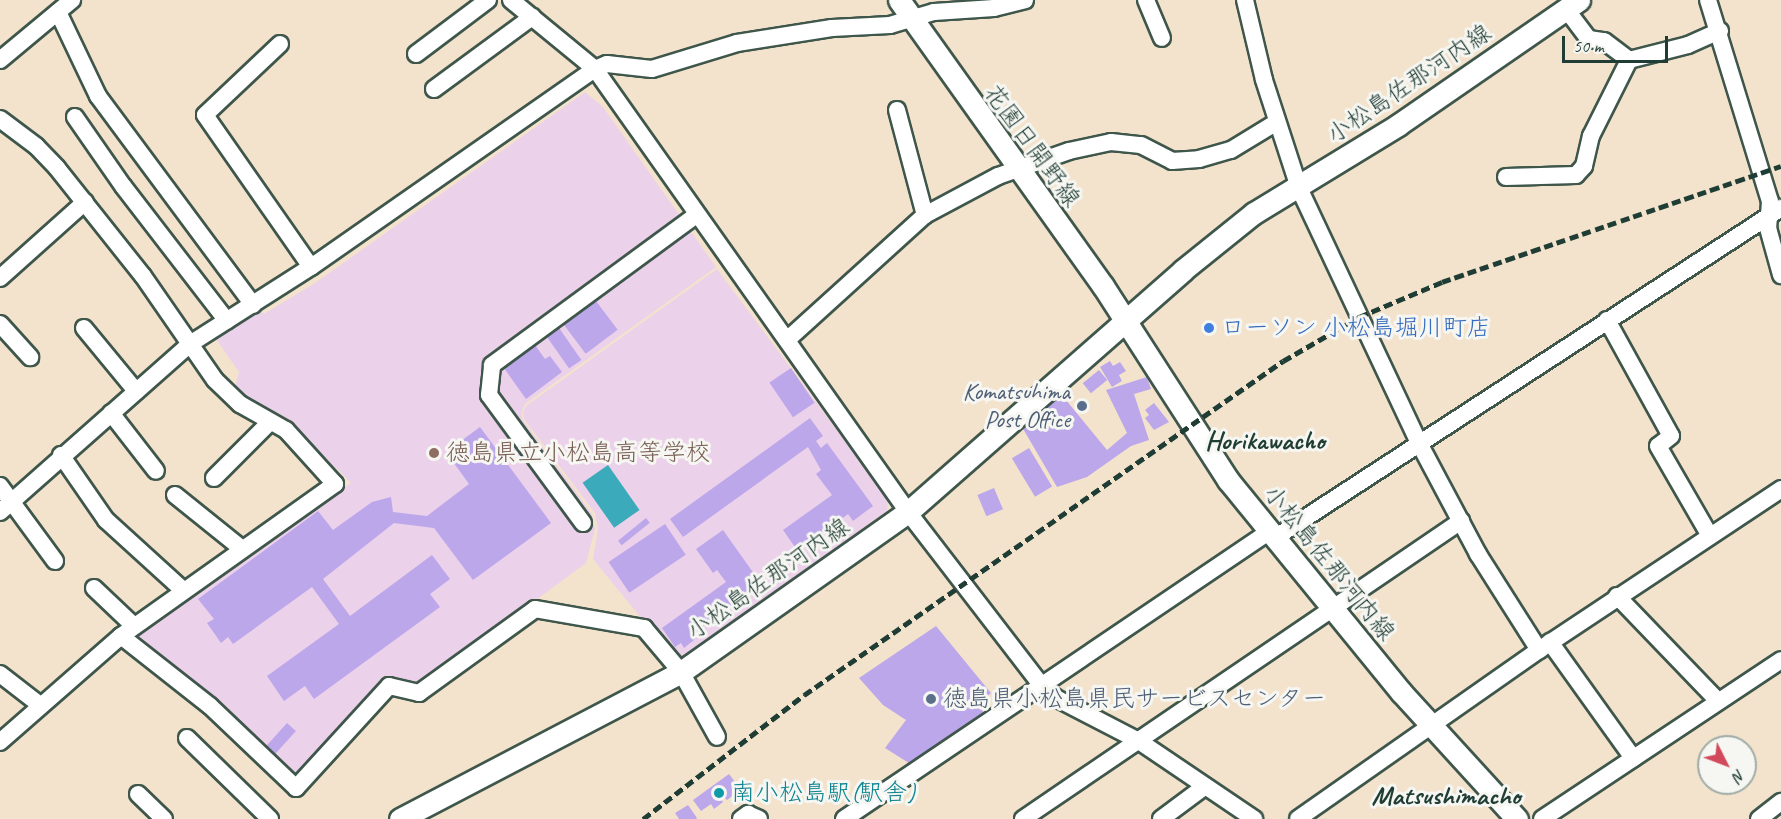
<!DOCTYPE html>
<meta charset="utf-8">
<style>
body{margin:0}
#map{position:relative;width:1781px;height:819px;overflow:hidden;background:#f3e3cc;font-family:Caveat,"Klee One",sans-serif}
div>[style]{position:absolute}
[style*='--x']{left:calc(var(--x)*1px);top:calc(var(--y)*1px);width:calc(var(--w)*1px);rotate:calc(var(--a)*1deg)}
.built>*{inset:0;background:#ecd1ea}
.water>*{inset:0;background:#3baaba;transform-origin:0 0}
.building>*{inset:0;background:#bca7eb;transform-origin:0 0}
.roads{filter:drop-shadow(2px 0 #3f564b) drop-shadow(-2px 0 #3f564b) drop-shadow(0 2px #3f564b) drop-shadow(0 -2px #3f564b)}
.minor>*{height:16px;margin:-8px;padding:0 8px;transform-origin:8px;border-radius:8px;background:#fff}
.major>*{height:21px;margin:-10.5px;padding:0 10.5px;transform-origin:10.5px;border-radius:10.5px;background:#fff}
.rail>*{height:4.5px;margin-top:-2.25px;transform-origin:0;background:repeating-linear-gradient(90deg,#1f3d34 0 9px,transparent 0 13.5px)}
.dots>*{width:16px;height:16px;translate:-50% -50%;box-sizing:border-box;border:3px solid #f6f6f2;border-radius:50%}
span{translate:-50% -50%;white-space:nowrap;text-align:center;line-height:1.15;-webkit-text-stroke:6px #f6f6f2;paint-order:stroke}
.street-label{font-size:24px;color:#1f3d34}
.shop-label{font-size:24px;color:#366cbe}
.left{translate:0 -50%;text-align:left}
.service-label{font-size:24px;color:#4e5e75}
.right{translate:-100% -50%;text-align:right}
.education-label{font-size:24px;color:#785e54}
.culture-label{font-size:24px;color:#0d838f}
.quarter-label{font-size:27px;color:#1f3d34;font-weight:700}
.north{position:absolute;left:1697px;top:735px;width:60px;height:60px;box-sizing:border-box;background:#f6f6f2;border:2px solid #a0aca6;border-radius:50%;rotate:132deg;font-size:16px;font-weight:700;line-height:24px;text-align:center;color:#1f3d34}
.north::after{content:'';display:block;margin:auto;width:21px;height:27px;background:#d1495b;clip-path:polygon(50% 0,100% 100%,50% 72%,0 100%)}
.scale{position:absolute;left:1562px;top:36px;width:106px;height:27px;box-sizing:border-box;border:3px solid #1f3d34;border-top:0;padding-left:8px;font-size:18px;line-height:21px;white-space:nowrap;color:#1f3d34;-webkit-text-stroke:4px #f6f6f2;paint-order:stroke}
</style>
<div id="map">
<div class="built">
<i style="clip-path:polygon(585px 92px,603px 107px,716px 267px,525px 404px,522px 411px,522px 419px,592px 514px,595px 529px,586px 563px,415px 689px,390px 678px,295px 780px,132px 637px,265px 538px,351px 483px,290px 423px,253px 404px,235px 387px,239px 372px,216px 339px,258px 308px,264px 314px,315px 283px)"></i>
<i style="clip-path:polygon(717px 269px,888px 499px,887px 511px,677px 662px,593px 559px,598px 529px,595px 513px,524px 419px,523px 412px,526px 406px)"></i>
</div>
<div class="water">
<i style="left:608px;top:465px;width:55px;height:31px;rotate:55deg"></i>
</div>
<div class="building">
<i style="left:596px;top:301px;width:36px;height:40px;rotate:53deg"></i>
<i style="left:559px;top:328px;width:39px;height:15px;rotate:55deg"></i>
<i style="clip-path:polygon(535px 345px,545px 359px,550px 356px,562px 372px,526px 399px,504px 368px)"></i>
<i style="clip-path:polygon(1110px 361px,1113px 366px,1120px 362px,1126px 371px,1119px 375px,1122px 381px,1112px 387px,1100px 367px)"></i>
<i style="left:791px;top:368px;width:42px;height:26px;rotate:56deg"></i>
<i style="left:1099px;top:370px;width:13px;height:21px;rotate:51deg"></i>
<i style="clip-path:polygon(1147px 377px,1151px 389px,1134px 394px,1149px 440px,1131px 446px,1087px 477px,1057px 487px,1022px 427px,1061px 394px,1107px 450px,1127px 433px,1106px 390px)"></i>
<i style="clip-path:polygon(1154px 403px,1169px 422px,1154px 430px,1145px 418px,1149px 415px,1145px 410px)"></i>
<i style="clip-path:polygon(810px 418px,823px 436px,816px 441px,821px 448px,827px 443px,873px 506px,853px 521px,848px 514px,820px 535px,824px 541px,810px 551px,806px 544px,797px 550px,783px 530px,832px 495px,816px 474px,821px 470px,808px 447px,683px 537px,670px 519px)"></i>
<i style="clip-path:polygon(480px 427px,551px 523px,473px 580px,434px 528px,394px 523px,323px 579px,350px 616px,432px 555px,450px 579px,430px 594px,440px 607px,314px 699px,305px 686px,284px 701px,267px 676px,339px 624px,312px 587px,233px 644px,228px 637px,221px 643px,207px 623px,214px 619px,198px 599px,318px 511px,333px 530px,372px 502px,391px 497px,393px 512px,427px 516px,469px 484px,446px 452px)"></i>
<i style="left:1029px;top:448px;width:45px;height:20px;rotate:59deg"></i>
<i style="left:994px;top:488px;width:23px;height:18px;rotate:67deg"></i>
<i style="left:646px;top:518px;width:6px;height:36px;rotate:51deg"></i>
<i style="left:665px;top:524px;width:37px;height:68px;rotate:56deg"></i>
<i style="clip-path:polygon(723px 530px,762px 585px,745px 597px,749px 601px,739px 608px,736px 604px,696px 632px,699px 636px,684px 648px,681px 643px,675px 647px,662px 628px,726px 582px,717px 570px,713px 573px,696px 549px)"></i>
<i style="clip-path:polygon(936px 626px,991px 693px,978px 705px,987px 717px,912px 765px,885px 748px,906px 720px,883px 705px,859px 678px)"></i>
<i style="left:287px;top:723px;width:12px;height:32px;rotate:42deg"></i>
<i style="clip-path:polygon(729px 774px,741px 790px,727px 800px,724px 797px,721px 799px,723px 802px,714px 809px,711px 804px,701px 811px,693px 800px)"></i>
<i style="clip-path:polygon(688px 805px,697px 818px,696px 819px,679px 819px,675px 813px)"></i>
</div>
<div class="roads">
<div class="minor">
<i style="--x:511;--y:0;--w:109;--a:39.4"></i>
<i style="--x:595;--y:69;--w:542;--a:54.76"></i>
<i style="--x:908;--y:512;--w:220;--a:52.4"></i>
<i style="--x:1042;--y:686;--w:18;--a:41"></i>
<i style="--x:1056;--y:698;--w:93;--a:27.4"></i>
<i style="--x:1139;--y:741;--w:139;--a:34.1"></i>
<i style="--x:1146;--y:0;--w:41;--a:67.2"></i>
<i style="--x:1245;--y:0;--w:82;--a:76.6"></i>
<i style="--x:1264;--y:80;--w:114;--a:72"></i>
<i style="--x:1299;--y:188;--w:282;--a:64.8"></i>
<i style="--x:1419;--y:443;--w:126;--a:62"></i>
<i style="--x:1478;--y:554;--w:114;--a:57.6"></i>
<i style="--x:1539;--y:650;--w:294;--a:145"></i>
<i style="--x:1708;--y:0;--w:210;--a:72.9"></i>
<i style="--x:1770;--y:201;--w:27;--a:94"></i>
<i style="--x:1768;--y:228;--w:49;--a:74.5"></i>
<i style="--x:1566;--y:9;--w:38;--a:53"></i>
<i style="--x:1589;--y:39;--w:15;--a:8"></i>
<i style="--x:1604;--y:41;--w:31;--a:37"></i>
<i style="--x:58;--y:12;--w:93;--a:64.5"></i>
<i style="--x:98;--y:96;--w:260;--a:53.4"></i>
<i style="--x:280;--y:44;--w:103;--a:136.6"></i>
<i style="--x:205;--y:115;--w:185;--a:55.1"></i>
<i style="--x:416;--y:54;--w:90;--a:-36.9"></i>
<i style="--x:0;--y:60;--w:94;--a:-39.8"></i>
<i style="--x:434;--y:89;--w:122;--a:-36.3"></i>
<i style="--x:897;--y:110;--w:109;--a:75.1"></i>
<i style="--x:75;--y:117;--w:84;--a:55.2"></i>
<i style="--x:123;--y:186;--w:170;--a:52.4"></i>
<i style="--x:0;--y:119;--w:45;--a:36.9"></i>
<i style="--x:36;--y:146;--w:30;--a:46"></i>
<i style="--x:57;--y:168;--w:138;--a:51.5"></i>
<i style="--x:143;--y:276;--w:126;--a:55.3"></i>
<i style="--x:215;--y:380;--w:35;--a:44"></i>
<i style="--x:240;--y:404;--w:53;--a:29.5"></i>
<i style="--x:286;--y:430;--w:73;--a:47.8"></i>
<i style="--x:335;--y:484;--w:262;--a:144.6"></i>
<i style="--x:121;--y:636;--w:161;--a:138.8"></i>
<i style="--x:1506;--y:177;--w:70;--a:-1.6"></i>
<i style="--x:1576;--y:175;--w:12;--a:-48"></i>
<i style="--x:1584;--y:166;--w:31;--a:-77"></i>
<i style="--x:1591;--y:136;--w:85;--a:-63.4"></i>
<i style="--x:1629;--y:60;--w:61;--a:-14.3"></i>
<i style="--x:1688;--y:45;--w:35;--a:-24"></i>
<i style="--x:0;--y:278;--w:114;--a:-41.8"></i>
<i style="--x:1607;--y:320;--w:132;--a:61.1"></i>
<i style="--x:1671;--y:436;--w:16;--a:142"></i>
<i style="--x:1658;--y:446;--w:104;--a:60"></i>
<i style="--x:0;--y:324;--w:45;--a:47.7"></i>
<i style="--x:84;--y:328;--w:82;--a:50.5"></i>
<i style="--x:787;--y:340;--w:186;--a:-42.2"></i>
<i style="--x:925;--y:215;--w:83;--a:-28.1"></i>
<i style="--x:998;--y:176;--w:75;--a:-19.4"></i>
<i style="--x:1069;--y:151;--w:43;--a:-12.1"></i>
<i style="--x:1111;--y:142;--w:30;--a:6"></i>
<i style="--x:1141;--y:145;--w:35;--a:27"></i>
<i style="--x:1172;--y:161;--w:27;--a:-4"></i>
<i style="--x:1199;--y:159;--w:33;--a:-16"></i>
<i style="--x:1231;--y:150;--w:54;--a:-31.3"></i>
<i style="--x:111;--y:413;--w:73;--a:52.2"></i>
<i style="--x:61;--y:455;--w:79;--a:55.3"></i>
<i style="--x:106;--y:520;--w:104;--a:42.3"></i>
<i style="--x:214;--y:478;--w:79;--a:-45"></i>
<i style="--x:0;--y:486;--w:93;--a:53.7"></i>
<i style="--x:175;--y:495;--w:85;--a:38.8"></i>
<i style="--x:0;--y:512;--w:254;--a:-41.5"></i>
<i style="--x:190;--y:344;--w:143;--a:-32.5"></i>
<i style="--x:311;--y:267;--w:346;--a:-34.9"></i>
<i style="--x:595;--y:69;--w:13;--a:-23"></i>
<i style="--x:607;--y:64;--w:45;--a:6.3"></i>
<i style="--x:652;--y:69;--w:89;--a:-17"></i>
<i style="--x:737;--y:43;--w:96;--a:-9"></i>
<i style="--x:832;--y:28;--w:58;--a:-3"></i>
<i style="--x:890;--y:25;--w:46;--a:-16.5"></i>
<i style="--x:934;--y:12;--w:60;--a:-3.8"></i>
<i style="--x:994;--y:8;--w:32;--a:-14"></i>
<i style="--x:583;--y:523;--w:159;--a:-126.3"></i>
<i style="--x:489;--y:395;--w:30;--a:-84"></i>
<i style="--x:492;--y:365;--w:252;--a:-36.3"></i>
<i style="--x:1276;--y:537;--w:603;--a:-33.08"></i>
<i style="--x:94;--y:588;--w:55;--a:43.5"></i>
<i style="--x:1617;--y:596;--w:146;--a:46.1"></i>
<i style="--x:121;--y:636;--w:113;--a:38.2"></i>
<i style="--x:210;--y:706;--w:119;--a:43.6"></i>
<i style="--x:296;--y:788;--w:138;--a:-47.6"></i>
<i style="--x:389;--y:686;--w:31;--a:13"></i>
<i style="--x:419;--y:693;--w:143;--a:-35.9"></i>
<i style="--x:535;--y:609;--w:111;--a:9.9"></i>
<i style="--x:644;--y:628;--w:57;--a:49.9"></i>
<i style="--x:681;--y:672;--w:74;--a:61"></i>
<i style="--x:1550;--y:642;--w:143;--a:54.4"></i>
<i style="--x:1539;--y:650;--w:291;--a:-33.6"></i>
<i style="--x:0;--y:674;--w:51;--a:37.8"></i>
<i style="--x:187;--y:738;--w:116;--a:44.3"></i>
<i style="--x:138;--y:794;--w:36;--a:44"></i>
<i style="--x:741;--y:819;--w:9;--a:-36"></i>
<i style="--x:748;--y:814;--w:12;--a:24"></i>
<i style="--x:844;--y:819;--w:514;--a:-34.06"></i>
<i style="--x:1023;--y:819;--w:530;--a:-34.23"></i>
<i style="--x:1161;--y:819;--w:54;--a:-36.7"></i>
<i style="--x:1542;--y:819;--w:287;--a:-33.6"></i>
<i style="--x:1759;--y:819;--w:28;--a:-38"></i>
</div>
<div class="major">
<i style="--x:899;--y:0;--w:351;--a:54.5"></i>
<i style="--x:1103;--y:286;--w:231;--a:57.2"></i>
<i style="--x:1228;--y:480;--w:274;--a:50.8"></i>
<i style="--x:1401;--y:692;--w:172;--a:47.6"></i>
<i style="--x:400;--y:819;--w:317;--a:-27.6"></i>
<i style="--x:681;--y:672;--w:278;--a:-35.2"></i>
<i style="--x:908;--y:512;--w:366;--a:-41.3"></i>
<i style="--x:1183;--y:270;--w:91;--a:-38.8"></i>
<i style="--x:1254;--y:213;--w:169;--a:-31.4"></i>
<i style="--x:1398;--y:125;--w:220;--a:-34.6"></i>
</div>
</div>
<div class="rail">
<i style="--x:643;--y:819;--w:203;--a:-37.6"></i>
<i style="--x:804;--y:695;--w:584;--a:-34.89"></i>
<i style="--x:1283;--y:361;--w:88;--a:-30.1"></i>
<i style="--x:1359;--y:317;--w:90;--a:-22.9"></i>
<i style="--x:1442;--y:282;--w:358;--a:-18.9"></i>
</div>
<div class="dots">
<i style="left:1209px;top:328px;background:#3f7fe0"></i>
<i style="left:1082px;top:406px;background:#5c6f8a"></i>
<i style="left:434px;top:453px;background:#8d6e63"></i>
<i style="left:931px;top:699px;background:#5c6f8a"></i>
<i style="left:719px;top:793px;background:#0f9aa8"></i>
</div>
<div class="street-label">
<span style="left:1409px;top:84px;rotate:-34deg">小松島佐那河内線</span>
<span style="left:1032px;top:146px;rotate:54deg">花園日開野線</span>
<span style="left:1329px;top:563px;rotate:51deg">小松島佐那河内線</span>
<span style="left:768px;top:579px;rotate:-35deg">小松島佐那河内線</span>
</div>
<div class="shop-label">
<span class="left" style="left:1221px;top:328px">ローソン 小松島堀川町店</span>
</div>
<div class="service-label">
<span class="right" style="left:1070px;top:406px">Komatsuhima<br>Post Office</span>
<span class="left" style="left:943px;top:699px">徳島県小松島県民サービスセンター</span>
</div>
<div class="education-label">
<span class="left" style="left:446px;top:453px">徳島県立小松島高等学校</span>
</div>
<div class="culture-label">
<span class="left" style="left:731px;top:793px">南小松島駅(駅舎)</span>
</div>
<div class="quarter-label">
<span style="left:1265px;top:441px">Horikawacho</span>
<span style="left:1446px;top:796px">Matsushimacho</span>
</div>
<div class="north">N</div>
<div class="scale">50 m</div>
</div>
